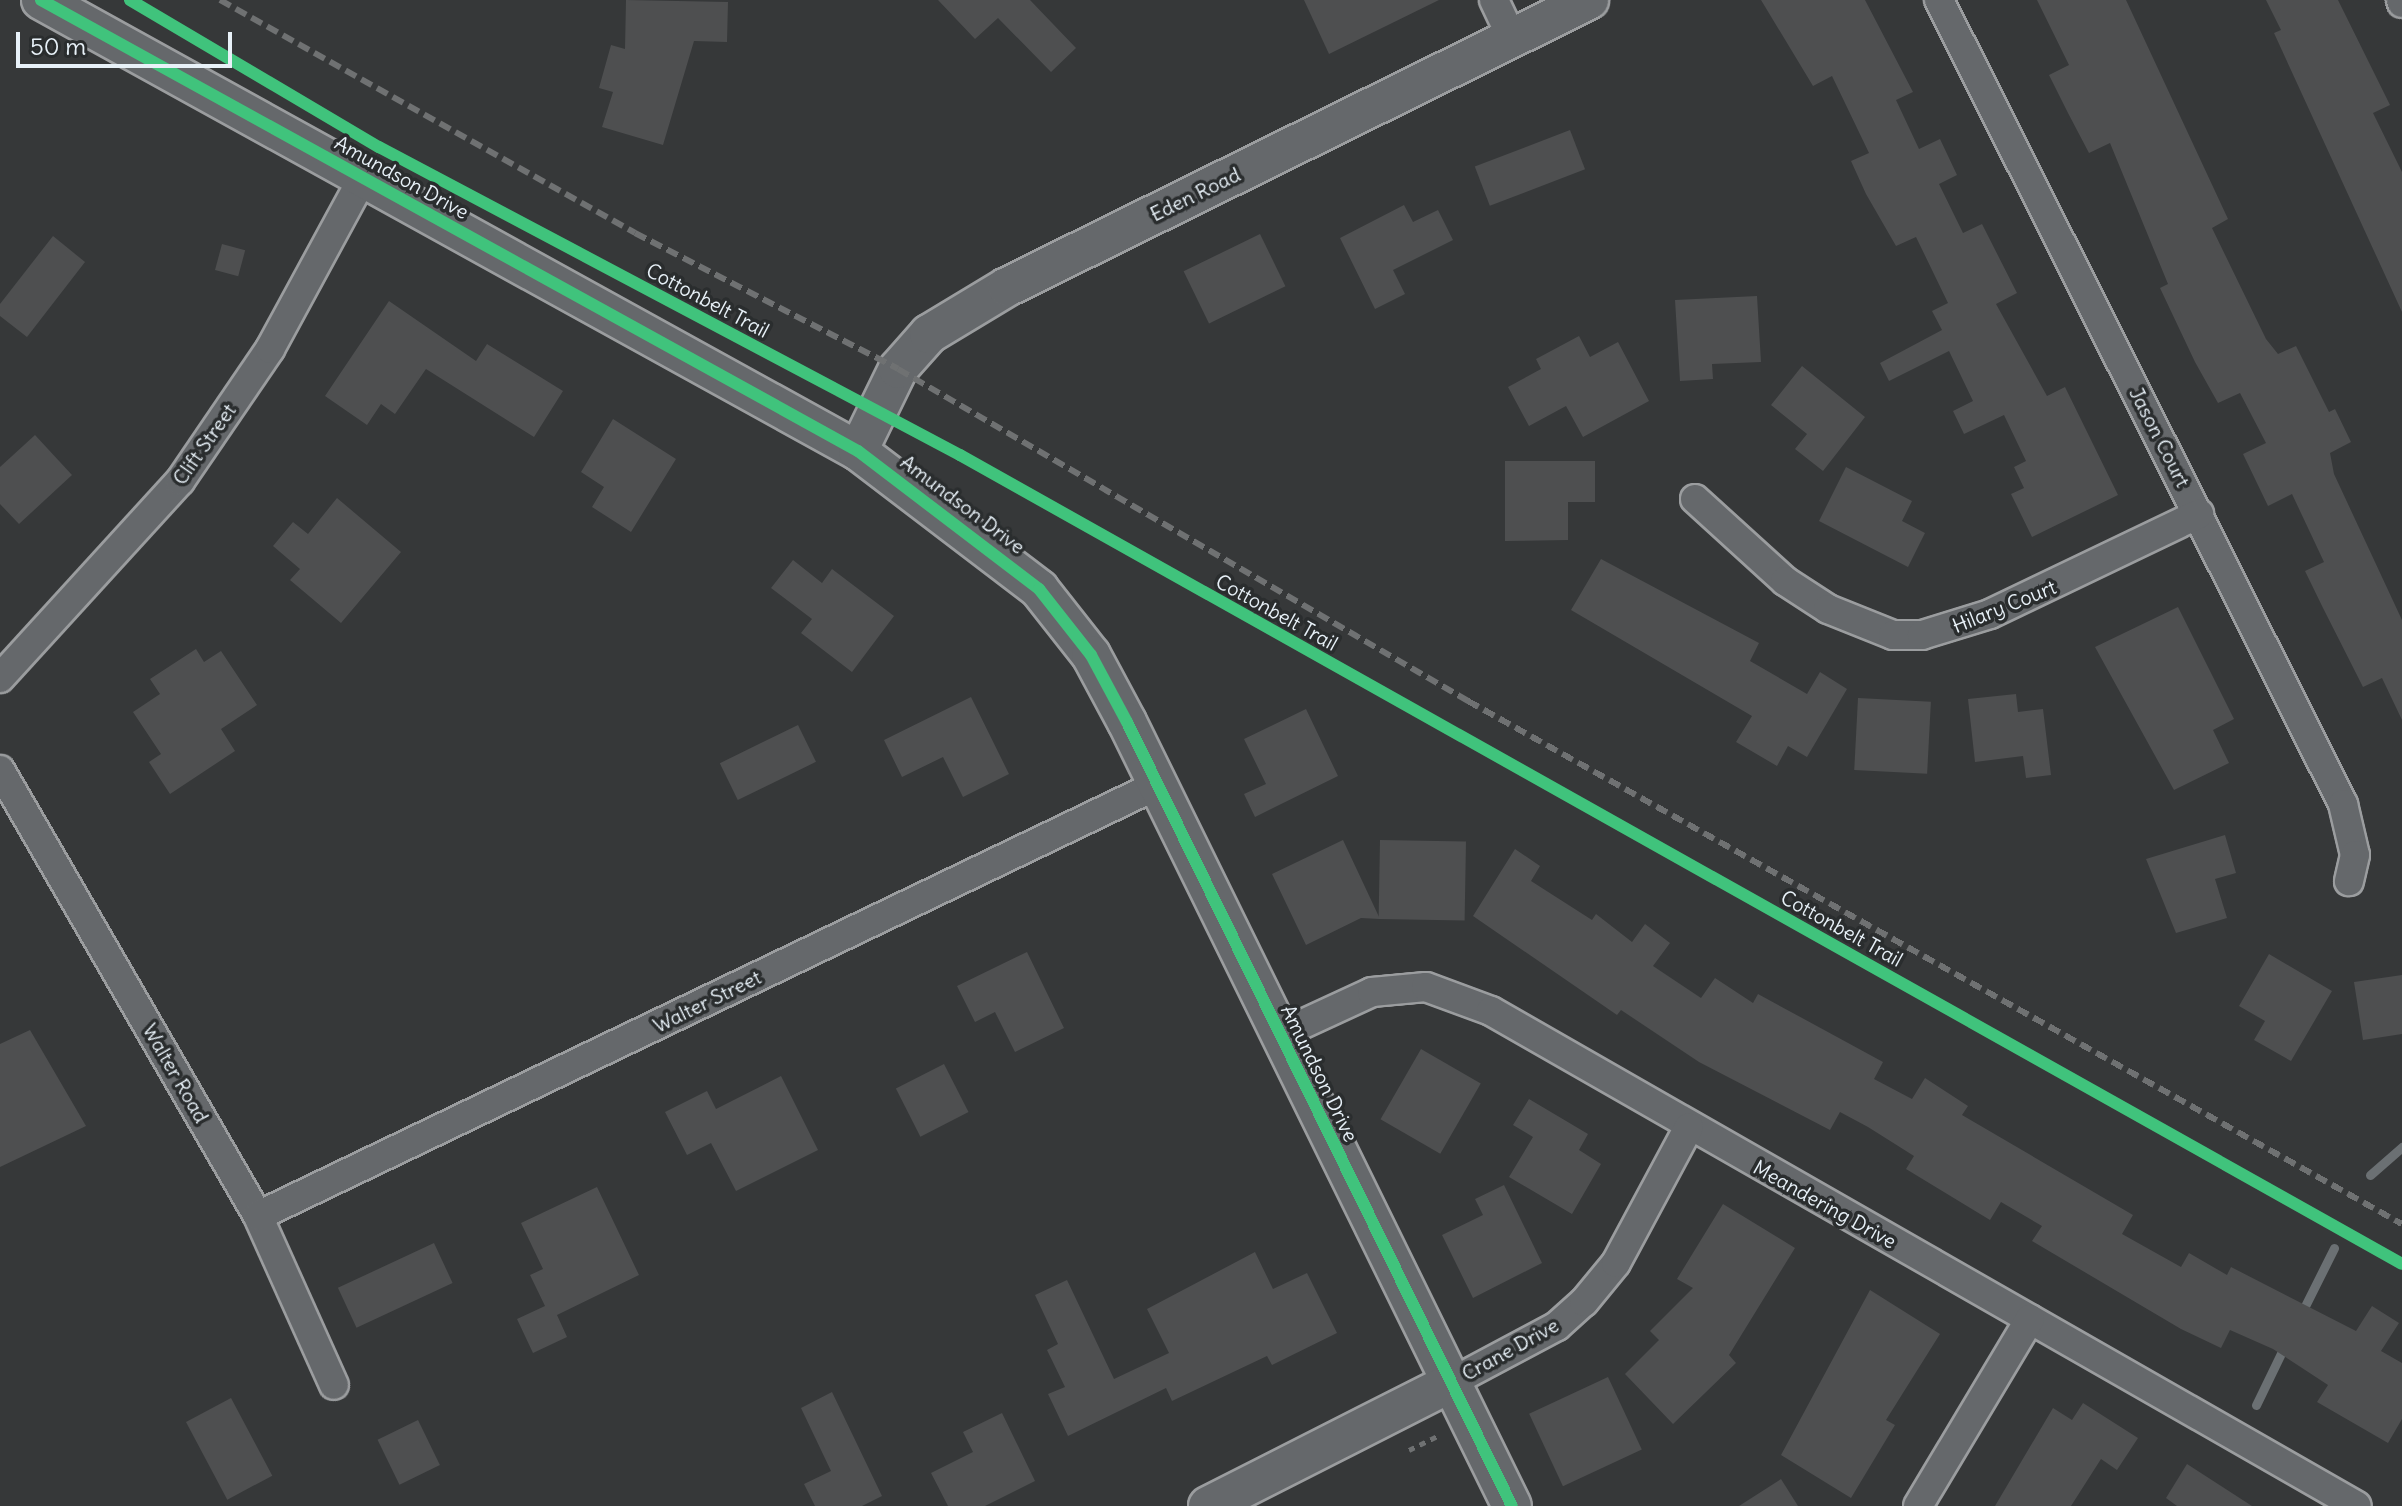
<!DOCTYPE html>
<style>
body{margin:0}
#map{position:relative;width:2402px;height:1506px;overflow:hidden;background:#363839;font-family:Delius,sans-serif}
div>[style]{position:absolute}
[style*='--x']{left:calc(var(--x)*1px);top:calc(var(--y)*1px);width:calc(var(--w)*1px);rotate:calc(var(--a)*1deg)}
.stream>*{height:9px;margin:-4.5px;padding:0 4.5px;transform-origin:4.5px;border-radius:4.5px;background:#6b7073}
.building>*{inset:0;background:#4e4f50;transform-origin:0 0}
.path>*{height:5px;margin-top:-2.5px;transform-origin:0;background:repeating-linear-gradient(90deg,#6f7172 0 6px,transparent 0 12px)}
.roads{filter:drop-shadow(2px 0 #9b9d9f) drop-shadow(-2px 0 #9b9d9f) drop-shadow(0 2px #9b9d9f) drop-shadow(0 -2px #9b9d9f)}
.street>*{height:28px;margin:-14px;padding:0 14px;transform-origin:14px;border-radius:14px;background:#65686b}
.secondary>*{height:38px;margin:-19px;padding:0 19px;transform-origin:19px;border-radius:19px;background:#65686b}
.rail>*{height:6px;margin-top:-3px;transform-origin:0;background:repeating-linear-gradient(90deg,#6f7172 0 12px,transparent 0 18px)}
.cycleway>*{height:12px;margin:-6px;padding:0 6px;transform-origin:6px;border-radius:6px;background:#40c37c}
span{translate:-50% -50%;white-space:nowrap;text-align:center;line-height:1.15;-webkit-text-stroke:7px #2a2d2e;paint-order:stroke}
.street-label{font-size:20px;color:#e8f1f8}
.scale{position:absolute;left:16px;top:32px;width:216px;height:36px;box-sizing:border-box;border:4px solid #e8f1f8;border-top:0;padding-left:10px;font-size:24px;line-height:28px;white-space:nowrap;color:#e8f1f8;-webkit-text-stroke:6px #2a2d2e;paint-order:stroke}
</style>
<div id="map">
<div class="stream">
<i style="--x:2370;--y:1175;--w:43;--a:-41.2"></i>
<i style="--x:2300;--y:1316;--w:76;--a:-63.4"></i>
<i style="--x:2256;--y:1405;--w:69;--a:-64.2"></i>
</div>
<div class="building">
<i style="clip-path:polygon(626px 0,728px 2px,727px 42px,694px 41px,663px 145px,602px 127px,613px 92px,599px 88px,611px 45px,625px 49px)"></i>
<i style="clip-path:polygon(938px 0,1030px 0,1076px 48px,1051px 72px,998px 18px,975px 39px)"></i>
<i style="clip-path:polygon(1304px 0,1439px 0,1329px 54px)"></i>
<i style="clip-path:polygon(1761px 0,1865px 0,1913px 92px,1896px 100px,1919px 149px,1940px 139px,1957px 175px,1939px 184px,1963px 233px,1982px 224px,2017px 293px,1996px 304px,2047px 396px,2065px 387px,2118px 495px,2032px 537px,2011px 494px,2024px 488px,2014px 467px,2026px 461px,2004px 415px,1964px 434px,1953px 411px,1973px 401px,1949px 351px,1889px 381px,1880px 363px,1942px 330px,1932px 311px,1948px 303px,1916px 237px,1896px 246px,1866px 194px,1851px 161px,1869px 153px,1832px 76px,1813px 86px)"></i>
<i style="clip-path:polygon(2037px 0,2126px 0,2228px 219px,2212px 228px,2266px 339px,2278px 354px,2296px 346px,2329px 412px,2335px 409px,2351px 442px,2330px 453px,2334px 474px,2402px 620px,2402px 720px,2382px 678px,2363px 687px,2323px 608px,2305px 571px,2324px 562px,2292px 494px,2268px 506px,2243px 454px,2266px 443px,2240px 393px,2218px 403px,2195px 362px,2160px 288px,2168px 284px,2110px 143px,2089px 153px,2068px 113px,2049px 75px,2069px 65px)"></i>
<i style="clip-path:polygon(2266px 0,2338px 0,2390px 105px,2373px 113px,2402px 172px,2402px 312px,2274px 33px,2281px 30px)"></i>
<i style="left:1570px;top:130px;width:42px;height:102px;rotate:69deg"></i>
<i style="clip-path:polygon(1404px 205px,1413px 222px,1438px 210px,1453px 240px,1393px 270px,1405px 294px,1375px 309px,1340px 238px)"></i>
<i style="left:1260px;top:234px;width:58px;height:85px;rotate:64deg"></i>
<i style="clip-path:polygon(53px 236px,85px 262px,27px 337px,0 316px,0 304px)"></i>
<i style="left:222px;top:244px;width:24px;height:27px;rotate:15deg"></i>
<i style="clip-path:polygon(1757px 296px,1761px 362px,1712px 364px,1713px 379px,1680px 381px,1675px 300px)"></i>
<i style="clip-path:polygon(389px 301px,476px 361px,487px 344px,563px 391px,534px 437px,426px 369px,395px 414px,381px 404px,367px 425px,325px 396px)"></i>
<i style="clip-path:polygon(1579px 336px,1590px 357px,1618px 342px,1649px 401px,1583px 437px,1566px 406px,1529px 426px,1508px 387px,1541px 369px,1536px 359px)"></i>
<i style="clip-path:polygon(1802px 366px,1865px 417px,1823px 471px,1795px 449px,1807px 434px,1771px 405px)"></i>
<i style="clip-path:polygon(613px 419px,676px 459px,631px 532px,592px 507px,604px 487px,581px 472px)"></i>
<i style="clip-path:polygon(35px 435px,72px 475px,19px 524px,0 504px,0 467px)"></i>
<i style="clip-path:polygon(1505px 461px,1595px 461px,1595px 502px,1568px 502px,1568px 540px,1505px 541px)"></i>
<i style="clip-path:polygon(1846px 467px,1912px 501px,1902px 521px,1925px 533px,1908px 567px,1819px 521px)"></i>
<i style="clip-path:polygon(337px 498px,401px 552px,341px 623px,290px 580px,300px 569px,273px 546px,293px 522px,308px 534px)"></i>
<i style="clip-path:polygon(1601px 559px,1759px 643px,1750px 661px,1807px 694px,1820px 672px,1847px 689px,1807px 757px,1788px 746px,1777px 766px,1736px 742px,1752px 716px,1571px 610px)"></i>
<i style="clip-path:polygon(793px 560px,822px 583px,832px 569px,894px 616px,852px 672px,801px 633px,812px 619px,771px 588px)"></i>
<i style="clip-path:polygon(2178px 607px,2234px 719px,2213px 730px,2229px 763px,2174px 790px,2095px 647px)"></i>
<i style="clip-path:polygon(196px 649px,204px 662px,221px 651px,257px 705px,221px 729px,235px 751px,170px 794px,149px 762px,161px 754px,133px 712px,160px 694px,150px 679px)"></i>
<i style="clip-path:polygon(2016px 694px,2018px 712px,2043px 709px,2051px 775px,2026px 778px,2023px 756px,1975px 762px,1968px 699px)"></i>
<i style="clip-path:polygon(971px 697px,1009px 774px,963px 797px,943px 757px,902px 777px,884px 740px)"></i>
<i style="left:1858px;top:698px;width:73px;height:72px;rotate:3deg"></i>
<i style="clip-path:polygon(1306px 709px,1338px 776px,1255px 817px,1244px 794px,1266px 784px,1244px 739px)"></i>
<i style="left:798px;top:725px;width:41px;height:87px;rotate:64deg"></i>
<i style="clip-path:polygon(2225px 835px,2236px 873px,2215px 879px,2227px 918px,2176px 933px,2146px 859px)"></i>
<i style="clip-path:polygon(1343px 840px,1380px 919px,1361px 918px,1306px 945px,1272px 874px)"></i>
<i style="left:1380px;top:840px;width:86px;height:79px;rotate:1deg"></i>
<i style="clip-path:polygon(1515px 849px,1540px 866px,1531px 881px,1592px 920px,1596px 914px,1632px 942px,1645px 924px,1670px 943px,1653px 966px,1701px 998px,1715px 978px,1753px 1003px,1758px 994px,1883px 1062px,1874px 1079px,1912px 1099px,1925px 1078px,1968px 1106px,1962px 1115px,2133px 1215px,2122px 1234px,2181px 1267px,2189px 1253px,2227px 1275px,2231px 1267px,2356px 1331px,2372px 1306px,2399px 1323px,2381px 1351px,2402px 1363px,2402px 1419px,2388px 1443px,2317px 1402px,2328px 1385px,2273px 1349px,2230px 1330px,2221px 1348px,2181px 1329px,2032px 1241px,2042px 1226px,2001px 1202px,1990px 1220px,1906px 1169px,1914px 1156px,1868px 1127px,1840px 1112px,1830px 1130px,1699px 1062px,1621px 1010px,1617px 1015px,1473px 916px)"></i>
<i style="clip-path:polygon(1027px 952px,1064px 1028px,1015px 1052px,995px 1012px,975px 1022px,957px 986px)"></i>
<i style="clip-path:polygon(2269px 954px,2332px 991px,2291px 1061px,2254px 1040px,2265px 1021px,2239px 1006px)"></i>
<i style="clip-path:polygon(2402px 975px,2402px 1034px,2363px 1040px,2354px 982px)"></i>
<i style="clip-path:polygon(30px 1030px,86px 1126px,0 1167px,0 1044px)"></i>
<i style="left:1421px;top:1049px;width:69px;height:81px;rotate:30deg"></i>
<i style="left:944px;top:1064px;width:54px;height:54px;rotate:63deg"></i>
<i style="clip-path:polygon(781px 1076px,818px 1150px,736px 1191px,711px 1143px,687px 1155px,665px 1112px,707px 1091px,716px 1109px)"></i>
<i style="clip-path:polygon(1529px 1099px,1588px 1134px,1579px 1150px,1601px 1164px,1572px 1214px,1509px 1177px,1533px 1137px,1513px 1125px)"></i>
<i style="clip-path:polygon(1504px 1185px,1542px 1263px,1473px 1298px,1442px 1235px,1483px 1215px,1475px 1199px)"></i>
<i style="clip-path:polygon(597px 1187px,639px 1275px,557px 1315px,567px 1337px,533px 1353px,517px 1319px,545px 1306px,530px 1275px,543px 1269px,521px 1223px)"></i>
<i style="clip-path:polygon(1723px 1204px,1795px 1248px,1729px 1355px,1736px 1363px,1673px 1424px,1625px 1374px,1659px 1340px,1650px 1331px,1693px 1288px,1677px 1279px)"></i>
<i style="left:434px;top:1243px;width:44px;height:106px;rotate:65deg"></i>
<i style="clip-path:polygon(1255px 1252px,1273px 1289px,1307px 1273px,1337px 1333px,1272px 1365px,1267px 1356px,1172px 1401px,1166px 1388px,1068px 1436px,1048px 1394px,1065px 1387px,1047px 1350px,1058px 1344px,1035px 1295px,1067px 1280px,1114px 1379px,1169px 1353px,1147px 1309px)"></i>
<i style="clip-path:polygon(1870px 1290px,1940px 1334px,1886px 1420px,1895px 1425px,1851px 1498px,1781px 1455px)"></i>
<i style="left:1608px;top:1377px;width:80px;height:87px;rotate:65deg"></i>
<i style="clip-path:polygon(832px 1392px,882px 1496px,862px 1506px,815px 1506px,804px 1484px,831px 1471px,801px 1408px)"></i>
<i style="left:231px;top:1398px;width:88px;height:51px;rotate:62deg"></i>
<i style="clip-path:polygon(2083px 1403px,2138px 1438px,2117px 1470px,2101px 1459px,2071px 1506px,1995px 1506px,2053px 1408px,2072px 1420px)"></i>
<i style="clip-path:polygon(1002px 1413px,1035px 1481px,985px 1506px,948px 1506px,931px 1473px,973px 1452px,963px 1432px)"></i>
<i style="left:418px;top:1420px;width:50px;height:45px;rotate:64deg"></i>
<i style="clip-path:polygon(2187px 1464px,2252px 1506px,2177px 1506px,2166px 1498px)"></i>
<i style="clip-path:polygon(1781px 1479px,1798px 1506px,1739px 1506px)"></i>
</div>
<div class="path">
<i style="--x:1409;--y:1450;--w:34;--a:-26"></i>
</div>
<div class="roads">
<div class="street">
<i style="--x:1494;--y:0;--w:42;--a:64.7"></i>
<i style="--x:1939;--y:0;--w:900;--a:63.32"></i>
<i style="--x:2343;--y:804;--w:52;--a:76.8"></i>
<i style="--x:2355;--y:855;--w:27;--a:103"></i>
<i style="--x:2401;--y:0;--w:3;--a:72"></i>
<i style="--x:1695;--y:499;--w:122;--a:42.3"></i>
<i style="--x:1785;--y:581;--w:51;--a:33.1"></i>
<i style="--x:1828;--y:609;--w:70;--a:21.8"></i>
<i style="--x:1893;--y:635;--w:29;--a:0"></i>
<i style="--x:1922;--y:635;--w:71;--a:-17.2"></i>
<i style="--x:1990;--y:614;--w:232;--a:-25.6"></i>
<i style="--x:0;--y:678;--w:267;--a:-47.6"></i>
<i style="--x:180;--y:481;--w:160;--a:-55.7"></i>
<i style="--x:270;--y:349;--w:195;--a:-61.5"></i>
<i style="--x:0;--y:770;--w:515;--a:59.95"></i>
<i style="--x:258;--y:1216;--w:185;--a:65.8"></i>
<i style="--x:1279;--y:1035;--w:102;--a:-24.8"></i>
<i style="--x:1372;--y:992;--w:54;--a:-5.3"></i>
<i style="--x:1426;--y:987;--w:69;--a:20.3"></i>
<i style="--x:1491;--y:1011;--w:997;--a:29.75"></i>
<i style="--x:258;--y:1216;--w:995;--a:-25.61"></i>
<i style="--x:1450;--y:1383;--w:121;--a:-28"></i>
<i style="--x:1557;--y:1326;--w:36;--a:-42"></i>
<i style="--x:1584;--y:1302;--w:50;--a:-50.6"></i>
<i style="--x:1616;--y:1263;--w:154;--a:-61.8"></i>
<i style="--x:1918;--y:1506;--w:218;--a:-59.1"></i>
</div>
<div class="secondary">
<i style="--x:41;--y:0;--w:933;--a:28.9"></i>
<i style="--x:858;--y:451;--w:228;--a:37.3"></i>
<i style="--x:1039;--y:589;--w:84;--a:51.8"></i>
<i style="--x:1091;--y:655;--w:76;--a:61.8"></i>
<i style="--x:1127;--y:722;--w:873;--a:63.85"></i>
<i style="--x:858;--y:451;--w:91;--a:-64"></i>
<i style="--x:898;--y:369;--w:47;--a:-48.5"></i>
<i style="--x:929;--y:334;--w:91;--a:-31.1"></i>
<i style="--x:1007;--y:287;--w:649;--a:-26.25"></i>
<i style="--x:1208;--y:1506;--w:271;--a:-26.9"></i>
</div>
</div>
<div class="rail">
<i style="--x:220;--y:0;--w:476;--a:29.3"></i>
<i style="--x:635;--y:233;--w:296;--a:27.3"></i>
<i style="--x:898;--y:369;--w:660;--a:30.22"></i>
<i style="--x:1468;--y:701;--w:1070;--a:29.25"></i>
</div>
<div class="cycleway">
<i style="--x:41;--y:0;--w:933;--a:28.9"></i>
<i style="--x:858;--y:451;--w:228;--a:37.3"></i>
<i style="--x:1039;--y:589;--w:84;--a:51.8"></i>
<i style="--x:1091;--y:655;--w:76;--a:61.8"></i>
<i style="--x:1127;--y:722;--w:873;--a:63.85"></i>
<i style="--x:130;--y:0;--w:289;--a:30.6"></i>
<i style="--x:379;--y:147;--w:658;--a:27.93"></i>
<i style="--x:960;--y:455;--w:1653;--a:29.29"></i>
</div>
<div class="street-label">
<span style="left:402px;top:177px;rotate:29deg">Amundson Drive</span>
<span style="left:1195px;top:194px;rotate:-26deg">Eden Road</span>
<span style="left:708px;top:300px;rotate:28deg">Cottonbelt Trail</span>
<span style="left:2160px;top:437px;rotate:63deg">Jason Court</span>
<span style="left:204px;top:444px;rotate:-55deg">Clift Street</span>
<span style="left:963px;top:504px;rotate:37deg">Amundson Drive</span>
<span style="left:2004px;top:606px;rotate:-22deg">Hilary Court</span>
<span style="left:1277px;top:612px;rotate:29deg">Cottonbelt Trail</span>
<span style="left:1842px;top:928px;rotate:29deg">Cottonbelt Trail</span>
<span style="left:707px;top:1001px;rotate:-26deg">Walter Street</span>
<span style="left:176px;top:1073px;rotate:60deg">Walter Road</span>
<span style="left:1320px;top:1073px;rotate:64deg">Amundson Drive</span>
<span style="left:1825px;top:1204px;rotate:29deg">Meandering Drive</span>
<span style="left:1510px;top:1349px;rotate:-29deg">Crane Drive</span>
</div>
<div class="scale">50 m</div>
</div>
